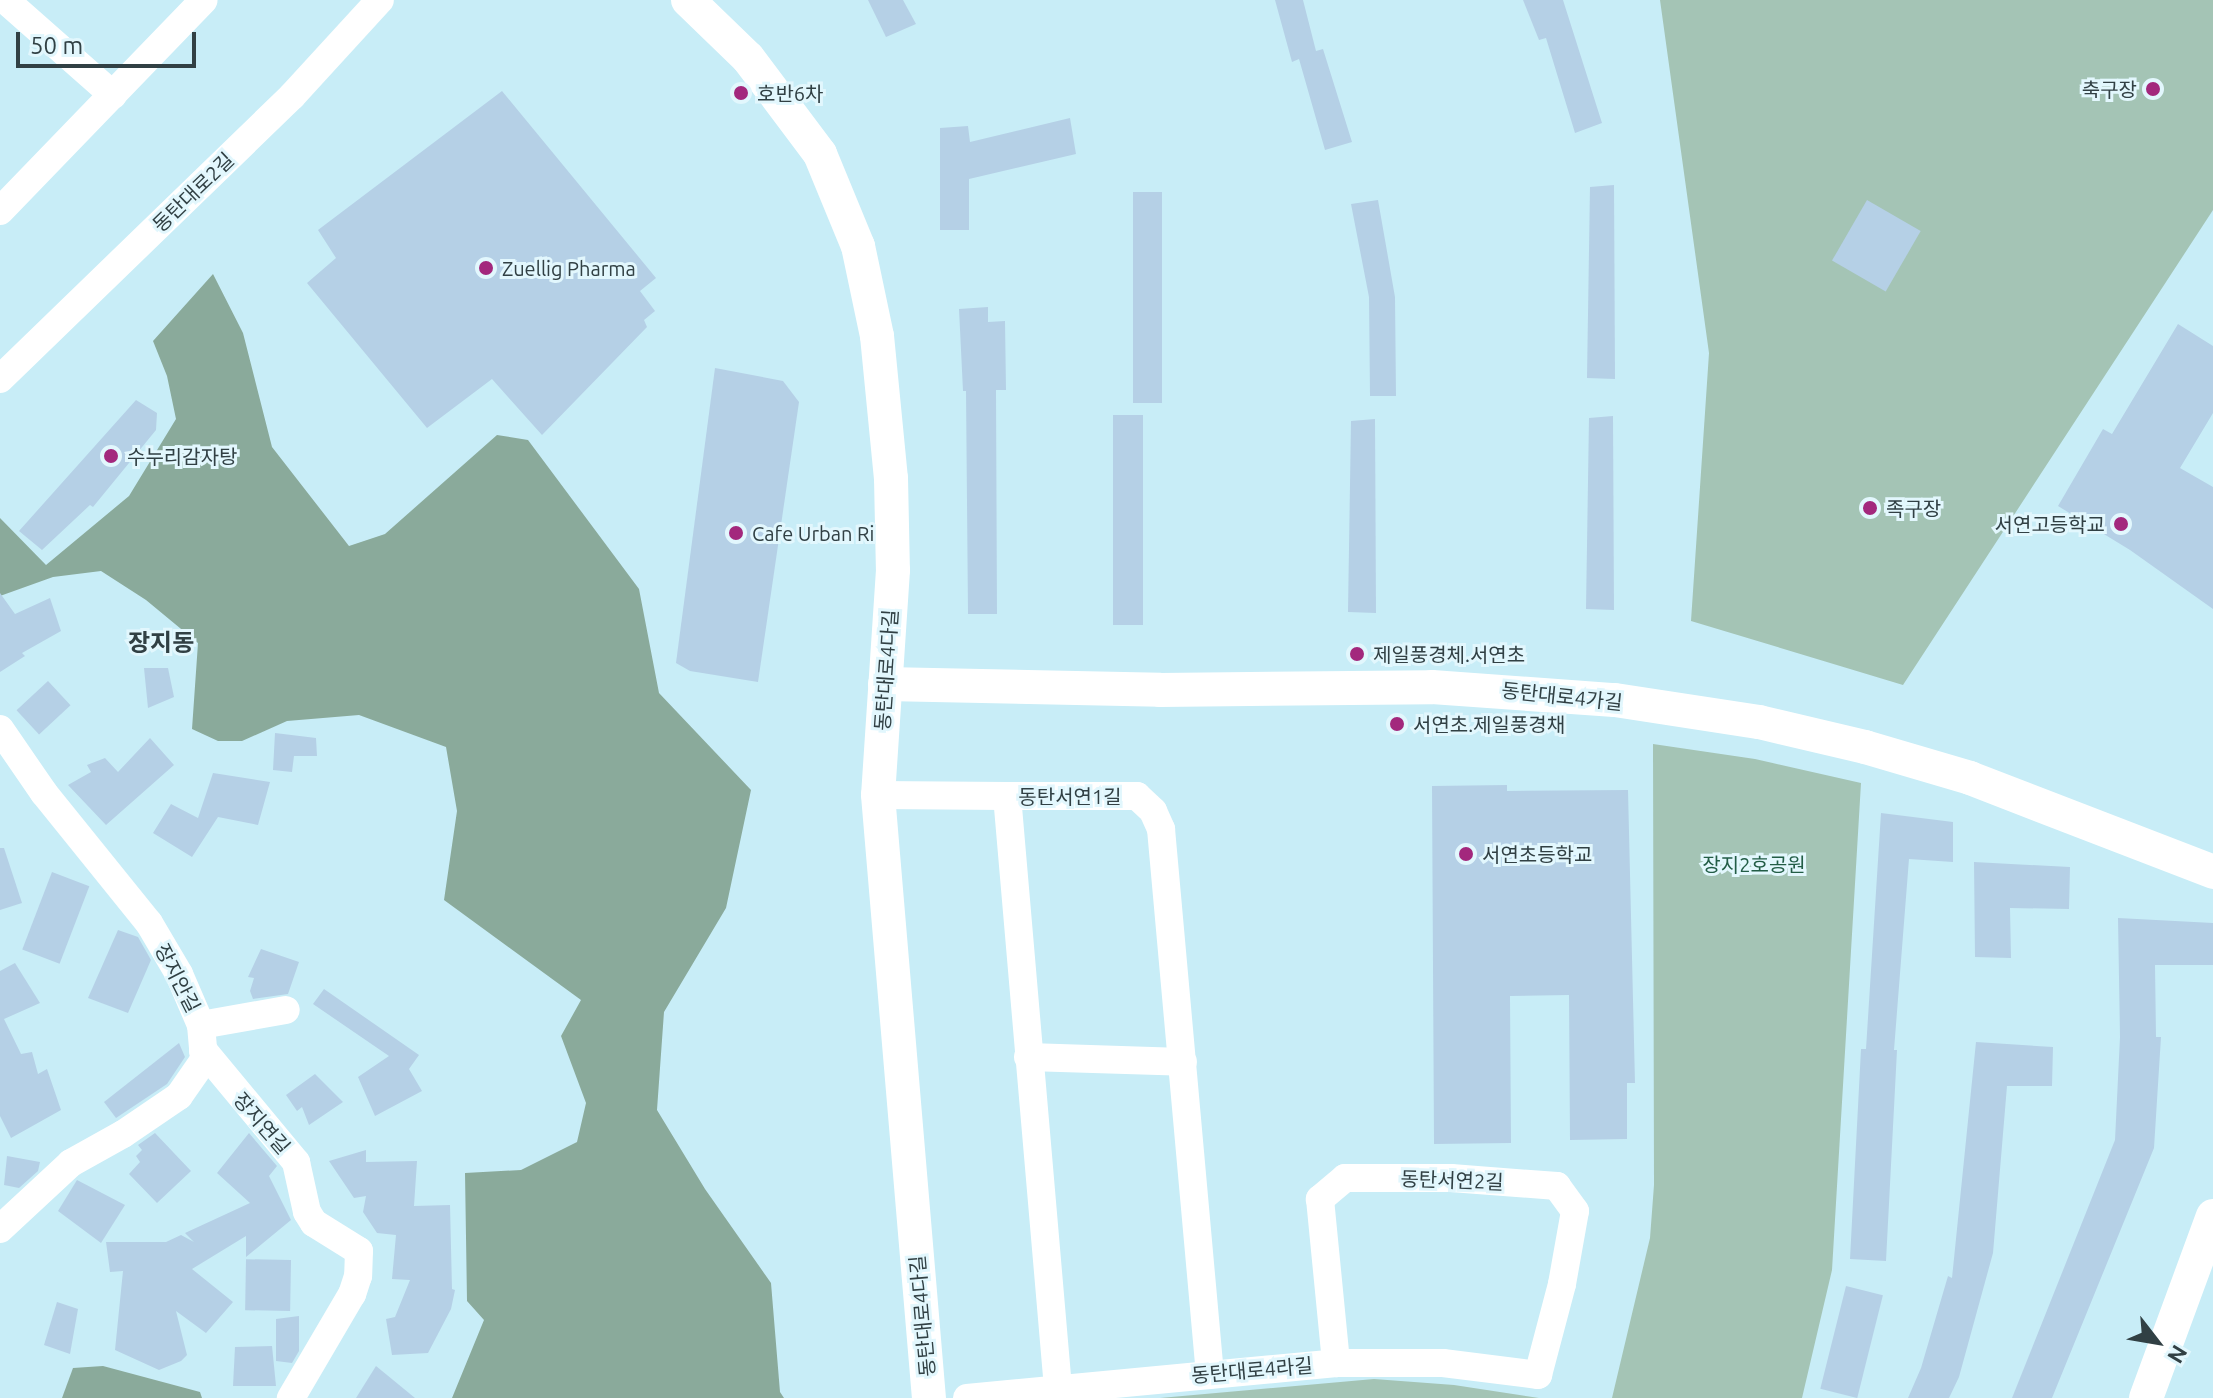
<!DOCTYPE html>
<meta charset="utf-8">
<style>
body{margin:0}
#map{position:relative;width:2213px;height:1398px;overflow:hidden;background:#c8edf7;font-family:Ubuntu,"Noto Sans KR",sans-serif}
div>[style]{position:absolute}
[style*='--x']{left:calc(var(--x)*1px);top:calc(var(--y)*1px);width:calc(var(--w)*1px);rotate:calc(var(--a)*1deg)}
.green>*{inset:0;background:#a4c4b5}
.forest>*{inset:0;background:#8aaa9b}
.building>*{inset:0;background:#b5d0e6;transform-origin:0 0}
.minor>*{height:28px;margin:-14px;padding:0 14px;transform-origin:14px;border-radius:14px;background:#fff}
.tertiary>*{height:34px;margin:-17px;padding:0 17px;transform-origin:17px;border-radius:17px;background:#fff}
.dots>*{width:22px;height:22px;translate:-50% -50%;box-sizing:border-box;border:4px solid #e2f7fd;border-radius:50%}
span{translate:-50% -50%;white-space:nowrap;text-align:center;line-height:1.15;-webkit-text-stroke:6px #e2f7fd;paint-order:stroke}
.poi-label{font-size:20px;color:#314044}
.right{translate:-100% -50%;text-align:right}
.left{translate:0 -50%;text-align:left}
.street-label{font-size:20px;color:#314044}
.park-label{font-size:20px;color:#225d46}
.quarter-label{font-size:24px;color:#314044;font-weight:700}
.north{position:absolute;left:2117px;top:1302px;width:80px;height:80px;-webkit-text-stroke:6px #e2f7fd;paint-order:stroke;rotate:121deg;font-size:22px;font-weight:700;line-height:32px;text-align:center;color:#314044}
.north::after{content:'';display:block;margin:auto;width:28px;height:36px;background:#314044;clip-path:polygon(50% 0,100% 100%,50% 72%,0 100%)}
.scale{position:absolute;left:16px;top:32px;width:180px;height:36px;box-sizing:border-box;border:4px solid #314044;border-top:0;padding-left:10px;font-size:24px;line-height:28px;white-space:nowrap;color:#314044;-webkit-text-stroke:6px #e2f7fd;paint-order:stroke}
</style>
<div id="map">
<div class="green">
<i style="clip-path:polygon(1660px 0,2213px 0,2213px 210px,1903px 685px,1691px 621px,1709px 353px)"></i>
<i style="clip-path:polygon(1653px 744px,1755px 759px,1861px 783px,1832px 1270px,1802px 1398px,1612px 1398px,1650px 1238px,1654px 1185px)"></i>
<i style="clip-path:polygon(1374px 1379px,1454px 1385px,1539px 1398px,1160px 1398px)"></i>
</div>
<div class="forest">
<i style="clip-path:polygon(213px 274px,243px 333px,272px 447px,349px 546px,385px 534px,497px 435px,528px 440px,639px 589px,659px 693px,751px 790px,726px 908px,664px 1012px,657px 1110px,705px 1189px,771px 1283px,780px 1392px,784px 1398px,452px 1398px,484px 1320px,467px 1301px,465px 1173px,521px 1170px,577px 1142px,586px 1103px,561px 1036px,581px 1000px,444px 900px,457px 811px,446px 747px,359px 715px,287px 721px,242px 741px,218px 741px,192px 729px,198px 643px,146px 600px,101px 571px,53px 577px,0 596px,0 518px,46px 565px,129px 496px,176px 419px,167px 376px,153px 341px)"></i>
<i style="clip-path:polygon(103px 1366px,200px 1392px,202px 1398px,62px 1398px,73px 1368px)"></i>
</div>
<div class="building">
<i style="clip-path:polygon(868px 0,903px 0,916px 24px,886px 37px)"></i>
<i style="clip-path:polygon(1275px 0,1303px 0,1316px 51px,1323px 49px,1352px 142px,1325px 150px,1299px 59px,1292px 62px)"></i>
<i style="clip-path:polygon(1523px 0,1563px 0,1602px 123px,1575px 133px,1546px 38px,1539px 40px)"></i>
<i style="clip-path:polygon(502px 91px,656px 278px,640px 291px,655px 311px,644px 320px,647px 327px,542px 435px,492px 379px,427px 428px,307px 283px,336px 258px,318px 230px)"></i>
<i style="clip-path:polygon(1070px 118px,1076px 154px,969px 179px,969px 230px,940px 230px,940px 128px,968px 126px,970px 142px)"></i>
<i style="clip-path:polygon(1614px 185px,1615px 379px,1587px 378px,1590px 187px)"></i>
<i style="left:1162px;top:192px;width:211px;height:29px;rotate:90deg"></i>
<i style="clip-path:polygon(1378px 200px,1395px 297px,1396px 396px,1370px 396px,1369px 297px,1351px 204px)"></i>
<i style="left:1867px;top:200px;width:62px;height:70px;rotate:30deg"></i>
<i style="clip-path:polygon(988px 307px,988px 322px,1005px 321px,1006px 390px,996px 390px,997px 614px,968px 614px,966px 391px,963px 391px,959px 309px)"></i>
<i style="clip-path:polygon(2178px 324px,2213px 346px,2213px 413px,2180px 468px,2213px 487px,2213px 609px,2130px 550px,2058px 506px,2103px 429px,2112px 434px)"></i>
<i style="clip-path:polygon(715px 368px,783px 381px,799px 402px,758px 682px,690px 671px,676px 663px)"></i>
<i style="clip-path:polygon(136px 400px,157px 413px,156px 430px,93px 507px,90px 505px,42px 550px,19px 531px)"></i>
<i style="left:1143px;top:415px;width:210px;height:30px;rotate:90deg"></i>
<i style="clip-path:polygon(1613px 416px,1614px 610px,1586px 609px,1589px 418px)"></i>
<i style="clip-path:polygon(1375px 419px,1376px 613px,1348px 612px,1351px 421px)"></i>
<i style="clip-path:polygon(0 593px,15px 614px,50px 598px,61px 631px,22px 653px,25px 656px,0 672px)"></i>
<i style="clip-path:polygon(144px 668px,168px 668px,174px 697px,148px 708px)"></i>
<i style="left:48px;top:681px;width:33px;height:43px;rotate:47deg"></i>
<i style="clip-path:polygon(275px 733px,316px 738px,317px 756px,294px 756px,292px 772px,273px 770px)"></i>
<i style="clip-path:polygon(150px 738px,174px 765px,106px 825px,68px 785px,91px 772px,87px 765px,105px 758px,118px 772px)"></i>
<i style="clip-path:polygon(213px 773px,270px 782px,258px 825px,218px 817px,192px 857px,153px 833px,171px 804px,198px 818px)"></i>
<i style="clip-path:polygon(1507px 785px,1507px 791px,1628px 790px,1635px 1083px,1627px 1083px,1627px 1139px,1570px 1140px,1569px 995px,1510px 996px,1511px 1143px,1434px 1144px,1432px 786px)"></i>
<i style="clip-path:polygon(1881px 813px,1953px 822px,1953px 862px,1909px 859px,1894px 1050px,1897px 1050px,1886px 1261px,1850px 1259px,1861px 1049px,1866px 1049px)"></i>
<i style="clip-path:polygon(0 848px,4px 848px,22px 903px,0 910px)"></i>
<i style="clip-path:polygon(1974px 862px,2070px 867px,2069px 909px,2010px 908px,2011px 958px,1975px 957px)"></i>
<i style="left:52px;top:872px;width:40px;height:83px;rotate:21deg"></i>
<i style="clip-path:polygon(2118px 918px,2213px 923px,2213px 965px,2155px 965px,2156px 1037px,2161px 1037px,2154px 1148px,2052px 1398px,2012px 1398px,2115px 1140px,2120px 1037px)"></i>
<i style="clip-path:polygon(118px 930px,138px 937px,151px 960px,128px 1013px,88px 998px)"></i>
<i style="clip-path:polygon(261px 949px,299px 962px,288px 994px,253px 999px,250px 991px,254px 978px,248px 977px)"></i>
<i style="clip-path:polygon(15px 963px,40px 1003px,4px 1019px,21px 1054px,32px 1052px,38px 1074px,47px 1069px,61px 1110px,11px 1138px,0 1116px,0 971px)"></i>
<i style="clip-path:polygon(324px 989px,419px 1055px,409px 1069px,422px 1091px,375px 1116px,358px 1077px,389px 1056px,313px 1004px)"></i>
<i style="clip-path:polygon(1976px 1042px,2053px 1047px,2052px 1086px,2007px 1086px,1993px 1253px,1959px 1377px,1949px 1398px,1908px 1398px,1921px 1368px,1948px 1276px,1952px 1278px)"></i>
<i style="clip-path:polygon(179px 1043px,185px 1057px,167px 1084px,116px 1118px,104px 1102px)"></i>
<i style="clip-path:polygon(315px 1074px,343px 1102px,309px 1125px,302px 1107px,297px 1111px,286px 1095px)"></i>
<i style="clip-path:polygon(155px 1133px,191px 1171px,157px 1203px,129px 1174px,140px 1162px,136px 1156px,142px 1150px,138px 1145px)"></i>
<i style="clip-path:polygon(249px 1133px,277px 1166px,269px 1176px,291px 1220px,246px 1257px,246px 1236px,192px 1269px,233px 1302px,206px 1333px,176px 1311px,187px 1355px,181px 1361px,159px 1370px,115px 1350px,123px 1271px,110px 1272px,106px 1242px,166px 1242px,181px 1235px,194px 1242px,185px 1233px,250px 1203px,217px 1173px)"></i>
<i style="clip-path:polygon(366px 1150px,366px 1162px,417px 1161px,414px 1206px,450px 1205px,452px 1289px,455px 1290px,451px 1309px,428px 1353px,392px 1355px,386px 1319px,395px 1317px,410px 1280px,392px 1279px,396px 1235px,377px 1233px,363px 1212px,366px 1196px,354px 1198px,329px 1161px)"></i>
<i style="clip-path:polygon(7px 1156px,40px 1162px,38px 1171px,19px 1188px,4px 1185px)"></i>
<i style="clip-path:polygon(77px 1180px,125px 1205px,101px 1243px,58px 1211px)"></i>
<i style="left:291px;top:1260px;width:51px;height:45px;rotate:91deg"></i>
<i style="left:1846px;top:1286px;width:38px;height:106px;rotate:14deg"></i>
<i style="clip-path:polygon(57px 1302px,78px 1309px,70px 1354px,44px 1345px)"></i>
<i style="clip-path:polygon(299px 1316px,299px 1351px,292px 1363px,276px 1361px,276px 1319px)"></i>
<i style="clip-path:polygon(272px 1346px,276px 1386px,233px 1386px,235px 1347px)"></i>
<i style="clip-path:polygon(376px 1366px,415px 1398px,356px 1398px)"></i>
</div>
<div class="minor">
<i style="--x:11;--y:5;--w:136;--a:41.4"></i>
<i style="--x:0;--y:211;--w:293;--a:-46"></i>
<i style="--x:0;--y:379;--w:407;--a:-44.1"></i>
<i style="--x:292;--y:96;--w:130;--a:-47.5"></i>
<i style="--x:0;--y:729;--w:78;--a:55.5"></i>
<i style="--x:44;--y:793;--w:167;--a:51.1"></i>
<i style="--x:149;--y:923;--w:59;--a:59.5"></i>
<i style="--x:179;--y:974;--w:56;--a:66.7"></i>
<i style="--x:201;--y:1025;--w:35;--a:85"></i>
<i style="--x:204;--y:1060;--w:44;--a:124.8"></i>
<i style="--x:179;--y:1096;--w:68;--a:145.8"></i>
<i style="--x:123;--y:1134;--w:60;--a:150.9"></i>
<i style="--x:71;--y:1163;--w:97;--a:137.1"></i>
<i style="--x:878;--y:795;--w:129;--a:0.4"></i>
<i style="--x:201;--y:1025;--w:86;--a:-10"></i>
<i style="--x:203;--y:1050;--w:146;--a:50.3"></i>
<i style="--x:296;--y:1162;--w:51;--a:77.6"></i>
<i style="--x:307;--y:1212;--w:13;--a:58"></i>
<i style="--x:314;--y:1223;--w:53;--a:31.9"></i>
<i style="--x:359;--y:1251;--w:25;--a:92"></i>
<i style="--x:358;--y:1276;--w:19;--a:108"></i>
<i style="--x:352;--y:1294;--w:121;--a:120.4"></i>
<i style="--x:1028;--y:1057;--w:155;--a:1.8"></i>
<i style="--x:1058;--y:1388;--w:594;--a:-94.92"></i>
<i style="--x:1007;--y:796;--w:130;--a:0"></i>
<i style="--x:1137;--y:796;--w:22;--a:43"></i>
<i style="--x:1153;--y:811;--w:20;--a:66"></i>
<i style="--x:1161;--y:829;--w:548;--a:84.87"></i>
<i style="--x:967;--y:1398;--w:371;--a:-5.4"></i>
<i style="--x:1336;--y:1363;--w:107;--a:0"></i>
<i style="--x:1443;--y:1363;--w:96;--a:7.2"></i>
<i style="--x:1538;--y:1375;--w:94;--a:-75.2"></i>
<i style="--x:1562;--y:1284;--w:74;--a:-79.9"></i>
<i style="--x:1575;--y:1211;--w:31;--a:-126"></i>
<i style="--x:1557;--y:1186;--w:106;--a:-175.7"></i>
<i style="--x:1451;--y:1178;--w:106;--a:180"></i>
<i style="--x:1345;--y:1178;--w:33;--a:140"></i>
<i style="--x:1320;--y:1199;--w:165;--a:84.4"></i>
</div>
<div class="tertiary">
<i style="--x:688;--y:0;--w:83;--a:44"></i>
<i style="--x:748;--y:58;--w:120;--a:53.1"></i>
<i style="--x:820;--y:154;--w:100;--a:67.6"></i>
<i style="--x:858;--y:246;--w:92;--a:78.1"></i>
<i style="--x:877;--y:336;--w:143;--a:84.4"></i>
<i style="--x:891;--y:478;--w:92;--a:88.8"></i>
<i style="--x:893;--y:570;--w:225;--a:93.8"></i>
<i style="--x:878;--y:795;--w:605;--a:85.17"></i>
<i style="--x:885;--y:684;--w:275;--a:1.2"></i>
<i style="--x:1160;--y:690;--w:272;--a:-0.6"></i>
<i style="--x:1432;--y:687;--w:183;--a:4.1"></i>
<i style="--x:1615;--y:700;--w:146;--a:8.7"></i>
<i style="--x:1759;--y:722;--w:109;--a:13.3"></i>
<i style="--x:1865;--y:747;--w:109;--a:16.4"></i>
<i style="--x:1970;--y:778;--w:261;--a:21.1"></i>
<i style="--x:2146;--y:1398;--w:194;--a:-69.8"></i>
</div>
<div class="dots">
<i style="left:2153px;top:89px;background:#a3287d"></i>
<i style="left:741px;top:93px;background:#a3287d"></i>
<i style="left:486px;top:268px;background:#a3287d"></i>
<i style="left:111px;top:456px;background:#a3287d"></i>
<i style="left:1870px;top:508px;background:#a3287d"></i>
<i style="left:2121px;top:524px;background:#a3287d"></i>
<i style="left:736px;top:533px;background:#a3287d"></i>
<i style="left:1357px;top:654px;background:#a3287d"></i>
<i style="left:1397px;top:724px;background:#a3287d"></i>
<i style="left:1466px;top:854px;background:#a3287d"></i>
</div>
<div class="poi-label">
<span class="right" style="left:2137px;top:89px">축구장</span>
<span class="left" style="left:757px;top:93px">호반6차</span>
<span class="left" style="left:502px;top:268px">Zuellig Pharma</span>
<span class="left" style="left:127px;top:456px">수누리감자탕</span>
<span class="left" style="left:1886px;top:508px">족구장</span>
<span class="right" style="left:2105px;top:524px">서연고등학교</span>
<span class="left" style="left:752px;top:533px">Cafe Urban Ri</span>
<span class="left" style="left:1373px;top:654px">제일풍경체.서연초</span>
<span class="left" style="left:1413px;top:724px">서연초.제일풍경채</span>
<span class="left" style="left:1482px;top:854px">서연초등학교</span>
</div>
<div class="street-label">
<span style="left:193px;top:192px;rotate:-44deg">동탄대로2길</span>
<span style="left:886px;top:670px;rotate:-86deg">동탄대로4다길</span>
<span style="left:1562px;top:696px;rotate:6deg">동탄대로4가길</span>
<span style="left:1070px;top:796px">동탄서연1길</span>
<span style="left:178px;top:978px;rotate:63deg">장지안길</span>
<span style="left:262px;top:1123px;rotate:49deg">장지연길</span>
<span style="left:1452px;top:1180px;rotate:2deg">동탄서연2길</span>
<span style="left:922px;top:1316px;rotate:-95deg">동탄대로4다길</span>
<span style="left:1252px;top:1370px;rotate:-5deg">동탄대로4라길</span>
</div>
<div class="park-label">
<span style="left:1754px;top:864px">장지2호공원</span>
</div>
<div class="quarter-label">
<span style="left:161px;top:643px">장지동</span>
</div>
<div class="north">N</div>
<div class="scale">50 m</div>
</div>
